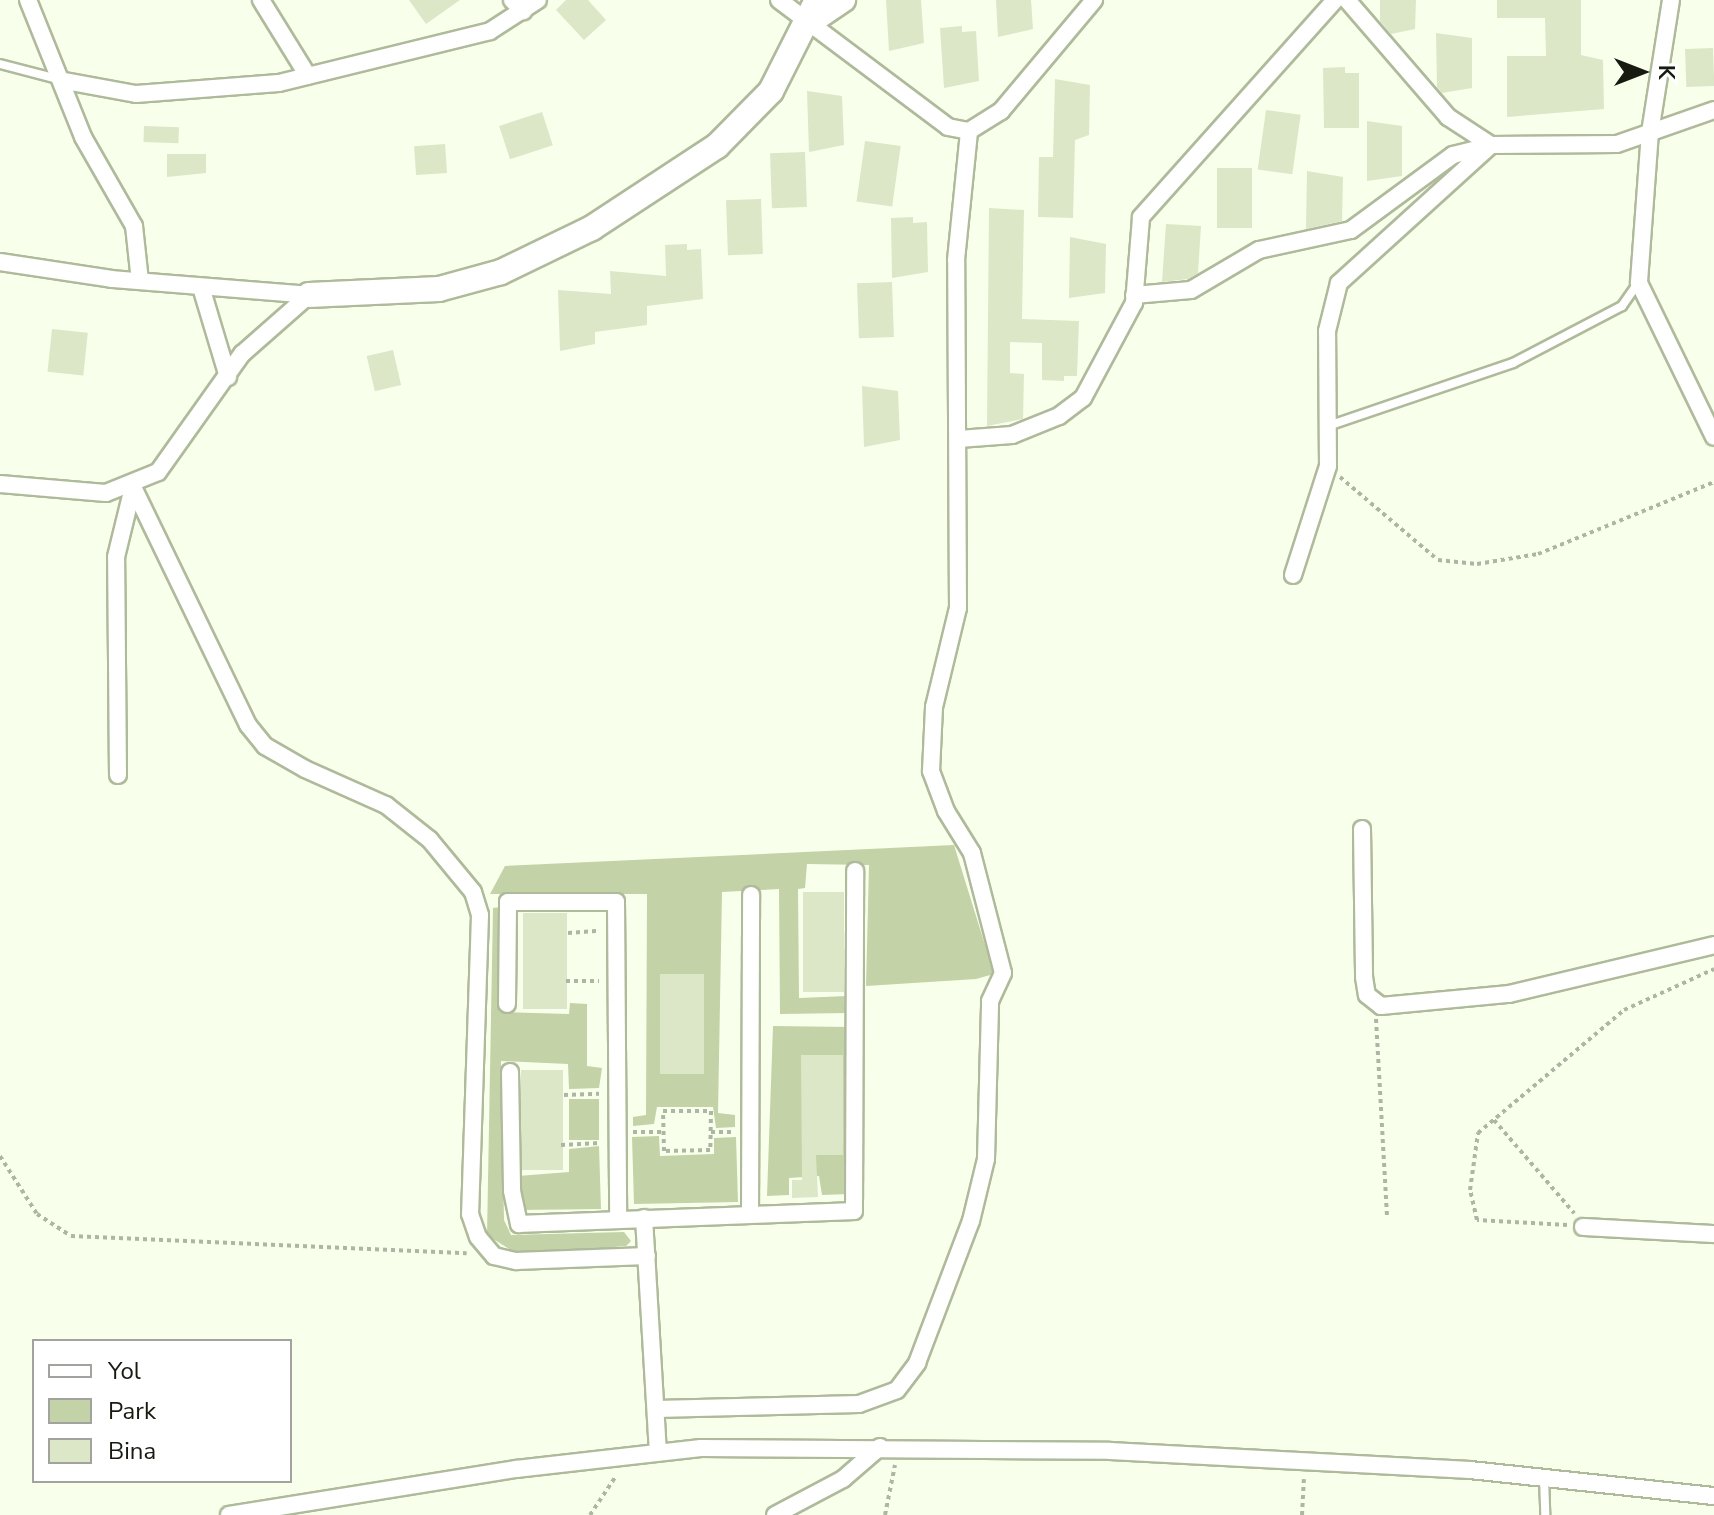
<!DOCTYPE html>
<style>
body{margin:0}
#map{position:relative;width:1714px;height:1515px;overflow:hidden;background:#f8ffeb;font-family:"Nunito Sans",sans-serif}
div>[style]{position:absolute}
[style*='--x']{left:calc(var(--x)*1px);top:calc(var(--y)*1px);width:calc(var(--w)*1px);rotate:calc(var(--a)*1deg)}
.green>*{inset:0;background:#c4d2a7;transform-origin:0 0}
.building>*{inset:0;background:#dce7c7;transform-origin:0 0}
.path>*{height:4px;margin-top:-2px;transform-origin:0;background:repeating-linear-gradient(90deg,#afb5a4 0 4px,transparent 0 8px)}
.roads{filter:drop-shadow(2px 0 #afba9b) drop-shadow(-2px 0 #afba9b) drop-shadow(0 2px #afba9b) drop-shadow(0 -2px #afba9b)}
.lane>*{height:8px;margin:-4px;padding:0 4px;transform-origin:4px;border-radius:4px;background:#fff}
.street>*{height:16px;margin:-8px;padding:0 8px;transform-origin:8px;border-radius:8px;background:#fff}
.secondary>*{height:24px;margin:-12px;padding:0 12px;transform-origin:12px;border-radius:12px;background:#fff}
span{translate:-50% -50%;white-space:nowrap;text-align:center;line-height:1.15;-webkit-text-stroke:8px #fff;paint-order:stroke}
.legend{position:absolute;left:32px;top:1339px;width:260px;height:144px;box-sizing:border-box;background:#fff;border:2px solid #a2a39f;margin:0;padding:10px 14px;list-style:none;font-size:24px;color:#161a0f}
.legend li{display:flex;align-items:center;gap:16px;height:40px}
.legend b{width:40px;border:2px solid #a2a39f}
.north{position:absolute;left:1602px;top:32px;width:80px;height:80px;-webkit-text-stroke:6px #fff;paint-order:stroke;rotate:90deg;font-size:22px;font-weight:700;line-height:32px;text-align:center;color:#161a0f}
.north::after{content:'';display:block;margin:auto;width:28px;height:36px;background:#161a0f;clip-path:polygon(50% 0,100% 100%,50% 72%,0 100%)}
</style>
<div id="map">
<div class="green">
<i style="clip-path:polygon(954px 845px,994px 974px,976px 979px,866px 986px,869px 865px,807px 864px,805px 888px,798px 889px,799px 998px,847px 996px,849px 1013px,780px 1014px,779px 889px,722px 892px,718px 1113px,735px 1115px,735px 1127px,716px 1128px,713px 1107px,657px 1107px,654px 1124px,633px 1126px,633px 1117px,646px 1115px,647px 894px,490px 894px,505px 866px)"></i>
<i style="clip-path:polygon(501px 907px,499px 1012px,569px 1014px,570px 1003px,587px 1004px,587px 1066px,602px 1068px,599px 1088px,569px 1089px,568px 1064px,501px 1061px,504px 1220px,511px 1235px,624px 1232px,631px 1241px,626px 1246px,519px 1255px,487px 1235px,493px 908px)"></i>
<i style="clip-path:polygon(773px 1026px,850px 1027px,849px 1194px,822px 1195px,819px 1176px,789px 1178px,789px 1195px,767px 1196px)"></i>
<i style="left:569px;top:1099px;width:30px;height:41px"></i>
<i style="clip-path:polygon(659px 1136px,660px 1156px,714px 1154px,714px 1138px,736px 1137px,738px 1202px,634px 1204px,632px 1137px)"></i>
<i style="clip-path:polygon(599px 1146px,601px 1209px,520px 1210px,518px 1176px,569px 1172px,569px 1149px)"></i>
</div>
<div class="building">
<i style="clip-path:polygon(409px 0,460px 0,426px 24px)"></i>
<i style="clip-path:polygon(566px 0,588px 0,606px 20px,584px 40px,556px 10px)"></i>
<i style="clip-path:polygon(886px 0,921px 0,924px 43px,889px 51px)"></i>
<i style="clip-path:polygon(996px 0,1031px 0,1033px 29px,998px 37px)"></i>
<i style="clip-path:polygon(1380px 0,1416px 0,1415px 29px,1391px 34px,1380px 21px)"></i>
<i style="clip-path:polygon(1497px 0,1581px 0,1581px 55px,1603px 60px,1604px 109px,1507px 117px,1507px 56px,1546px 56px,1545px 18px,1497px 18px)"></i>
<i style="clip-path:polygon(962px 26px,962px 32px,976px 31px,979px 81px,944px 88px,940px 28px)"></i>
<i style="clip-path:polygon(1436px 33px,1472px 38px,1472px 88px,1442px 93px,1437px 87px)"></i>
<i style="left:1713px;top:48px;width:38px;height:28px;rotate:88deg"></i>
<i style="clip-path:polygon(1345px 67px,1345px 73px,1359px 73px,1359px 128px,1324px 128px,1323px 68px)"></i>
<i style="clip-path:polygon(1055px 79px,1090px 85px,1089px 135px,1075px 140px,1073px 218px,1038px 217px,1039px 157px,1053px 157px)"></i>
<i style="clip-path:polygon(807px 91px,842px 96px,844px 145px,809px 152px)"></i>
<i style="left:1266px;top:110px;width:35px;height:60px;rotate:8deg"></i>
<i style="left:542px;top:112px;width:35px;height:45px;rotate:72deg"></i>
<i style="clip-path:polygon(1367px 121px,1402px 126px,1402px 176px,1367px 181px)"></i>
<i style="left:144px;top:126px;width:35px;height:16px;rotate:2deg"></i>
<i style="left:865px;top:141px;width:36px;height:61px;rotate:8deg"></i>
<i style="left:445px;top:144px;width:29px;height:31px;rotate:86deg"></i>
<i style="left:805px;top:152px;width:55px;height:35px;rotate:88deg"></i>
<i style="clip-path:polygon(167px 154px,206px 154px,206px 173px,167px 177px)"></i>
<i style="left:1217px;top:168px;width:35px;height:60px"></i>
<i style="clip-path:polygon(1307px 171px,1343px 177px,1342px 221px,1306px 229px)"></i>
<i style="left:761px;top:199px;width:55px;height:35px;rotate:88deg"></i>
<i style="clip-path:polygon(989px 208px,1024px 210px,1022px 319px,1079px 321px,1077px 376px,1064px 376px,1064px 381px,1042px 380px,1042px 343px,1010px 342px,1010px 373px,1024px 374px,1023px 419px,987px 426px)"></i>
<i style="clip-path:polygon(913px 217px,913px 223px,927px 222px,928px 272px,892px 278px,891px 218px)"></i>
<i style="clip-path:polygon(1166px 224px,1201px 226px,1198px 273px,1188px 279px,1162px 282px)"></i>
<i style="clip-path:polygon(1070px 237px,1106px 244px,1105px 293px,1069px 298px)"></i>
<i style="clip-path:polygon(687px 244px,687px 250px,701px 249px,703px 299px,647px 306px,647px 325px,595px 332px,595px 344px,560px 351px,558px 290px,611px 294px,610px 271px,666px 276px,665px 245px)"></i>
<i style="left:892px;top:282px;width:55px;height:35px;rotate:88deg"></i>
<i style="left:52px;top:329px;width:36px;height:43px;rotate:6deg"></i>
<i style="left:393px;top:350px;width:36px;height:27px;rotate:77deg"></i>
<i style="clip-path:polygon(862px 386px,898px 391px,900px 440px,864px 447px)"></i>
<i style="left:803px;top:892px;width:41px;height:100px"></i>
<i style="left:523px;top:913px;width:44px;height:96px"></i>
<i style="left:660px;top:974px;width:44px;height:100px"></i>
<i style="clip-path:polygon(801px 1055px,843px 1055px,843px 1155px,816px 1155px,818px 1197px,792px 1198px,792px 1180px,802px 1180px)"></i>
<i style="left:521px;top:1070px;width:42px;height:100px"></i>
</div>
<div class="path">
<i style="--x:1340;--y:477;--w:128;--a:40.3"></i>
<i style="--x:1438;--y:560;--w:39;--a:6"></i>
<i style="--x:1477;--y:564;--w:62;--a:-9.3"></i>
<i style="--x:1538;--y:554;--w:190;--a:-22.2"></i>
<i style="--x:568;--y:933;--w:31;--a:-4"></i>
<i style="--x:566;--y:981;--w:33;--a:0"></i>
<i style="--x:1376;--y:1019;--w:197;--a:86.8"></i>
<i style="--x:564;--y:1095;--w:35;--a:-2"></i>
<i style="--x:663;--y:1111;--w:48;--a:0"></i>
<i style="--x:711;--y:1111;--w:39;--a:91"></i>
<i style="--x:710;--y:1150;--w:46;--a:178.8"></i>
<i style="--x:664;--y:1151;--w:40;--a:-91.4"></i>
<i style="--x:1494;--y:1120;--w:123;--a:49.3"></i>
<i style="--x:633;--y:1132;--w:30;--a:0"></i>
<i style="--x:711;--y:1132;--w:21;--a:0"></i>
<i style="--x:561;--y:1145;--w:39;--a:-3"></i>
<i style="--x:0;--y:1156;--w:69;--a:57.5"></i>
<i style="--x:37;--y:1214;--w:40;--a:32.9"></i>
<i style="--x:71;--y:1236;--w:396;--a:2.5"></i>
<i style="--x:1567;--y:1225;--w:90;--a:-176.8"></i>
<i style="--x:1477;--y:1220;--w:31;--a:-103"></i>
<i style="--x:1470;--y:1190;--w:58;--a:-82"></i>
<i style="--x:1478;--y:1133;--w:191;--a:-40.1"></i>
<i style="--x:1624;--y:1010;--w:99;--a:-24.5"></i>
<i style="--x:590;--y:1515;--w:47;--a:-56.3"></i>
<i style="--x:885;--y:1515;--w:51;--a:-78.7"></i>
<i style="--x:1302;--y:1515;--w:36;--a:-87"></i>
</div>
<div class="roads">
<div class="lane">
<i style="--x:0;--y:64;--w:63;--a:14.7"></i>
<i style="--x:1328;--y:426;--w:195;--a:-18.8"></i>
<i style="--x:1513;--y:363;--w:123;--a:-27.6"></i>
<i style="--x:1622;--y:306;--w:28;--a:-55"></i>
<i style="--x:1544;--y:1477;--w:38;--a:88"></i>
</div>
<div class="street">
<i style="--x:28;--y:0;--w:148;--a:68.1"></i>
<i style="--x:83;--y:137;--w:103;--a:60.2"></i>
<i style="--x:134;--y:226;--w:55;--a:83.8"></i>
<i style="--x:261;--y:0;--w:89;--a:58.3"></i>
<i style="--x:512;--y:0;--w:16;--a:45"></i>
<i style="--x:779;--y:0;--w:211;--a:36.9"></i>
<i style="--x:948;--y:127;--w:21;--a:11"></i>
<i style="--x:1347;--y:0;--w:155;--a:49.2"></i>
<i style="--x:1448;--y:117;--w:51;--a:33.1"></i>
<i style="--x:1491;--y:145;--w:126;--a:-0.5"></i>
<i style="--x:1617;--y:144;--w:103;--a:-19.3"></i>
<i style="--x:1671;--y:0;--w:134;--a:99"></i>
<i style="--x:1650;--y:132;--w:151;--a:94.2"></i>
<i style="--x:1639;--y:283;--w:171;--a:64"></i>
<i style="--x:65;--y:81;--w:72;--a:10.4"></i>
<i style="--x:136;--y:94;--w:143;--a:-4.4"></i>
<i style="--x:279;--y:83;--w:217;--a:-13.8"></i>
<i style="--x:490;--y:31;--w:57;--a:-32.9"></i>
<i style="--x:969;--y:131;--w:38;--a:-32"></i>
<i style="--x:1001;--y:111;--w:145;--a:-50"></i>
<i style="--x:0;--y:262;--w:113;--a:8.6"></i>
<i style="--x:112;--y:279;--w:198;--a:4.6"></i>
<i style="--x:201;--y:287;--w:94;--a:73.3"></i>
<i style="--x:1134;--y:295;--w:57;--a:-5"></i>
<i style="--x:1191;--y:290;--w:79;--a:-30.5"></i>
<i style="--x:1259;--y:250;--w:94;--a:-12.3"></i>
<i style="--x:1351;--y:230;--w:127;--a:-36.3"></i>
<i style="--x:1453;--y:155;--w:36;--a:-14"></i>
<i style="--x:959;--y:439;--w:53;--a:-4.3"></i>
<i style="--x:1012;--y:435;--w:51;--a:-22"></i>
<i style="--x:1059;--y:416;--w:30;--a:-37"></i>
<i style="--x:1083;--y:398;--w:108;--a:-61.8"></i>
<i style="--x:1134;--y:303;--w:86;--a:-85.3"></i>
<i style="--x:1141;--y:217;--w:291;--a:-48.2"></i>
<i style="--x:0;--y:484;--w:106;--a:4.9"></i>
<i style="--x:106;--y:493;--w:56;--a:-22"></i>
<i style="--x:158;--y:472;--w:145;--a:-54.6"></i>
<i style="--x:242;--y:354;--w:89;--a:-41.4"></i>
<i style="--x:1293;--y:575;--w:114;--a:-72.2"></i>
<i style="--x:1328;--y:466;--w:135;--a:-90.4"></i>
<i style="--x:1327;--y:331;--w:49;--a:-76"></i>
<i style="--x:1339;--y:283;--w:205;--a:-42.2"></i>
<i style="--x:118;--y:775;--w:218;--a:-90.5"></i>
<i style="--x:116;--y:557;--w:72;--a:-76.3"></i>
<i style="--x:133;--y:487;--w:264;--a:64.2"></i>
<i style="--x:248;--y:725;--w:27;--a:51"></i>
<i style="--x:265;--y:746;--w:46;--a:29.9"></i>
<i style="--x:305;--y:769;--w:89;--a:24"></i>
<i style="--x:386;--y:805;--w:56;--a:38.5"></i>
<i style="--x:430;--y:840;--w:67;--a:50.4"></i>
<i style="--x:473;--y:892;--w:24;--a:73"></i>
<i style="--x:480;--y:915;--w:299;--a:91.9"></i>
<i style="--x:470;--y:1214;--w:24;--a:71"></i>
<i style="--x:478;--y:1237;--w:25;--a:50"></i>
<i style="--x:494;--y:1256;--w:23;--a:13"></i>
<i style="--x:516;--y:1261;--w:131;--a:-2.2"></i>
<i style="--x:1362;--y:829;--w:148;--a:89.2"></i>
<i style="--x:1364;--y:977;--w:18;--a:81"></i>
<i style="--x:1367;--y:995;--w:18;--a:38"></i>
<i style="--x:1381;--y:1006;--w:129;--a:-5.4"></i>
<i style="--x:1509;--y:994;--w:211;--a:-13.4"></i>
<i style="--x:507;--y:1004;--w:102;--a:-89.4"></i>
<i style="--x:508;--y:902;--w:108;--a:0"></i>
<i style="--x:616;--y:902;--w:317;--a:89.6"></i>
<i style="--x:510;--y:1072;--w:119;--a:89"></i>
<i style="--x:512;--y:1191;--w:34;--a:78"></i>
<i style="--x:519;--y:1224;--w:335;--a:-2.2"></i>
<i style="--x:854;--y:1211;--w:340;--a:-89.8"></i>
<i style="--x:750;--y:1214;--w:319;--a:-89.8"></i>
<i style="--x:644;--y:1218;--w:233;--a:86.6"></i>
<i style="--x:1583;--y:1227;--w:131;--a:3.1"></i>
<i style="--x:656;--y:1409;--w:203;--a:-1.4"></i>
<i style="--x:859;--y:1404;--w:40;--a:-20.2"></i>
<i style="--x:897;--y:1390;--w:34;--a:-53"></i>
<i style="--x:917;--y:1363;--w:152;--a:-69.2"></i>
<i style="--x:971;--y:1221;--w:64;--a:-76.4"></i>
<i style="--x:986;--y:1159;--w:158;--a:-88.5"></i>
<i style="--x:990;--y:1001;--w:31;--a:-65"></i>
<i style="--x:1003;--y:973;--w:124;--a:-104.5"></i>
<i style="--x:972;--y:853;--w:49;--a:-121.8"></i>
<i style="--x:946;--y:811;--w:43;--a:-110.6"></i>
<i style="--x:931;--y:771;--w:64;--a:-87.3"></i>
<i style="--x:934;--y:707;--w:102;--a:-76.4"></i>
<i style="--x:958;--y:608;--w:348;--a:-90.3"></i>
<i style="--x:956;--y:260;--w:130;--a:-84.2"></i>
<i style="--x:229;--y:1515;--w:291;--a:-9.1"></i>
<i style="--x:516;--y:1469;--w:186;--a:-6.5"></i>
<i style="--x:701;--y:1448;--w:409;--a:0.4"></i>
<i style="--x:1110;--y:1451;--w:361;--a:3"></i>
<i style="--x:1470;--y:1470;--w:245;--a:6.1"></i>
<i style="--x:775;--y:1515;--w:77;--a:-27.9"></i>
<i style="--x:843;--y:1479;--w:49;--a:-40.9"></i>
</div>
<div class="secondary">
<i style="--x:810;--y:22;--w:40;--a:-34"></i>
<i style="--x:309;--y:295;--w:130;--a:-2.6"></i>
<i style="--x:439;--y:289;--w:64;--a:-15.3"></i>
<i style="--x:501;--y:272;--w:101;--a:-25.8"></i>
<i style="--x:592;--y:228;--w:149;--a:-33.3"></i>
<i style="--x:717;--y:146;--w:77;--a:-45.5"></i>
<i style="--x:771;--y:91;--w:102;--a:-63.2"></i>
</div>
</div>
<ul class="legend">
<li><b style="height:10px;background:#fff"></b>Yol</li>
<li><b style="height:22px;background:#c4d2a7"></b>Park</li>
<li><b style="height:22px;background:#dce7c7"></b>Bina</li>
</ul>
<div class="north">K</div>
</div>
